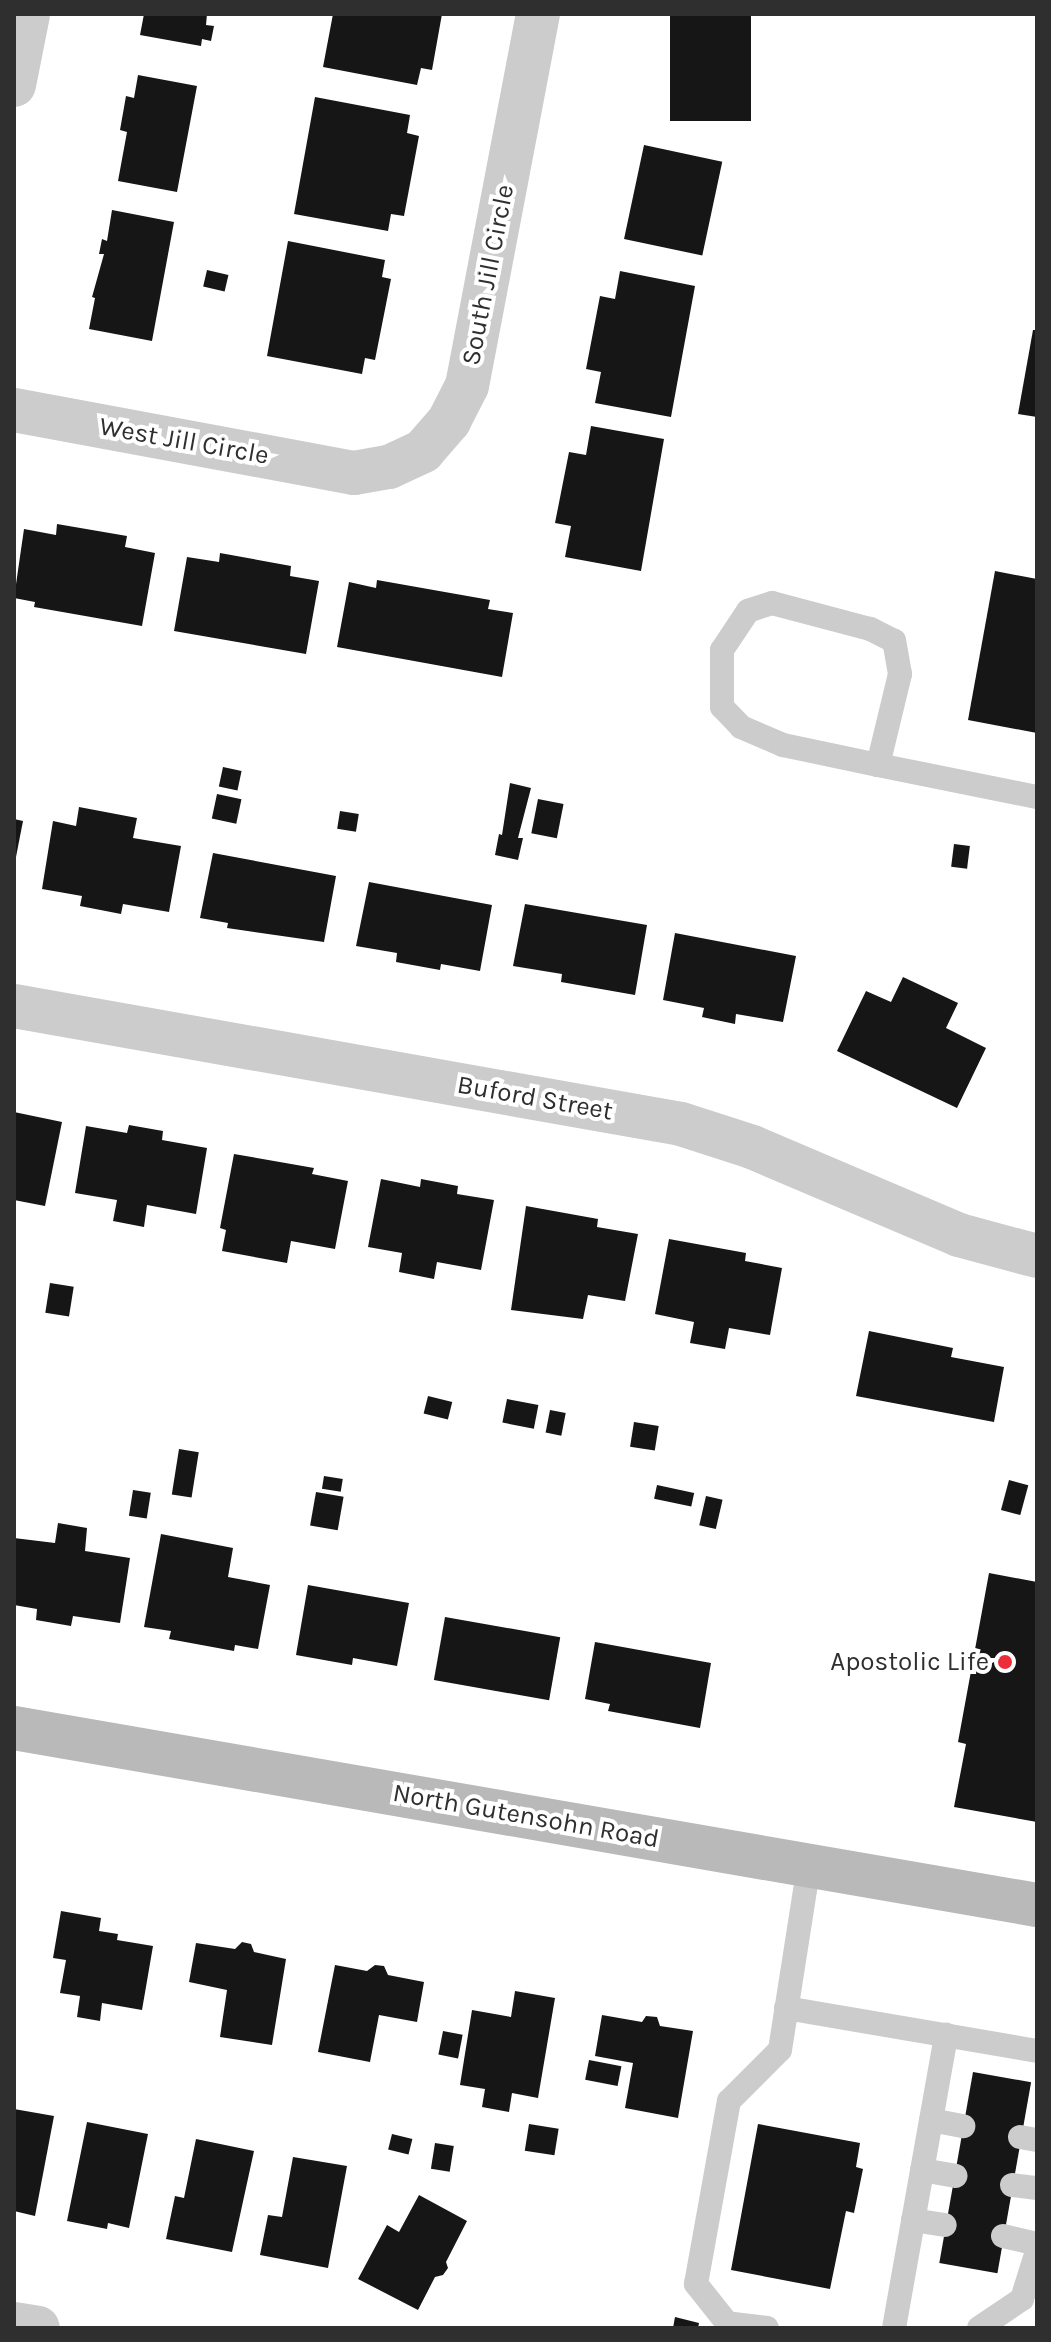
<!DOCTYPE html>
<style>
body{margin:0}
#map{position:relative;width:1051px;height:2342px;overflow:hidden;background:#fff;font-family:Karla,sans-serif}
div>[style]{position:absolute}
[style*='--x']{left:calc(var(--x)*1px);top:calc(var(--y)*1px);width:calc(var(--w)*1px);rotate:calc(var(--a)*1deg)}
.building>*{inset:0;background:#161616;transform-origin:0 0}
.lane>*{height:24px;margin:-12px;padding:0 12px;transform-origin:12px;border-radius:12px;background:#ccc}
.street>*{height:44px;margin:-22px;padding:0 22px;transform-origin:22px;border-radius:22px;background:#ccc}
.secondary>*{height:44px;margin:-22px;padding:0 22px;transform-origin:22px;border-radius:22px;background:#b9b9b9}
.dots>*{width:22px;height:22px;translate:-50% -50%;box-sizing:border-box;border:4px solid #fff;border-radius:50%}
span{translate:-50% -50%;white-space:nowrap;text-align:center;line-height:1.15;-webkit-text-stroke:8px #fff;paint-order:stroke}
.street-label{font-size:26px;color:#2f2f2f}
.poi-label{font-size:26px;color:#2f2f2f}
.right{translate:-100% -50%;text-align:right}
.frame{position:absolute;inset:0;border:16px solid #2f2f2f;pointer-events:none}
</style>
<div id="map">
<div class="building">
<i style="clip-path:polygon(144px 14px,207px 14px,206px 25px,214px 26px,211px 41px,202px 39px,201px 46px,140px 35px)"></i>
<i style="clip-path:polygon(333px 14px,442px 14px,432px 70px,421px 68px,417px 85px,323px 67px)"></i>
<i style="left:670px;top:14px;width:81px;height:107px"></i>
<i style="clip-path:polygon(138px 75px,197px 86px,177px 192px,118px 181px,127px 132px,120px 130px,126px 96px,134px 98px)"></i>
<i style="clip-path:polygon(315px 97px,410px 115px,407px 133px,419px 136px,404px 216px,391px 214px,388px 231px,294px 214px)"></i>
<i style="left:644px;top:145px;width:80px;height:96px;rotate:12deg"></i>
<i style="clip-path:polygon(112px 210px,174px 222px,152px 341px,89px 329px,95px 298px,92px 297px,104px 254px,99px 254px,102px 239px,107px 241px)"></i>
<i style="clip-path:polygon(288px 241px,385px 260px,382px 277px,391px 279px,375px 360px,365px 358px,362px 374px,267px 356px)"></i>
<i style="left:207px;top:270px;width:22px;height:17px;rotate:13deg"></i>
<i style="clip-path:polygon(620px 271px,695px 286px,671px 417px,595px 403px,601px 372px,586px 369px,600px 296px,615px 299px)"></i>
<i style="clip-path:polygon(1033px 330px,1037px 330px,1037px 417px,1018px 414px)"></i>
<i style="clip-path:polygon(591px 426px,664px 439px,641px 571px,565px 557px,571px 526px,555px 523px,569px 452px,586px 455px)"></i>
<i style="clip-path:polygon(57px 524px,127px 536px,125px 547px,155px 553px,142px 626px,34px 607px,35px 602px,14px 598px,24px 529px,56px 535px)"></i>
<i style="clip-path:polygon(220px 553px,291px 566px,290px 576px,319px 581px,306px 654px,174px 631px,187px 557px,219px 562px)"></i>
<i style="clip-path:polygon(995px 571px,1037px 579px,1037px 733px,968px 720px)"></i>
<i style="clip-path:polygon(377px 580px,490px 600px,488px 609px,513px 613px,502px 677px,337px 647px,349px 582px,376px 588px)"></i>
<i style="left:223px;top:767px;width:19px;height:20px;rotate:12deg"></i>
<i style="clip-path:polygon(510px 783px,531px 788px,518px 838px,523px 838px,518px 860px,495px 855px,499px 834px,502px 835px)"></i>
<i style="left:217px;top:794px;width:25px;height:25px;rotate:12deg"></i>
<i style="left:538px;top:799px;width:26px;height:35px;rotate:11deg"></i>
<i style="clip-path:polygon(79px 807px,137px 818px,133px 838px,181px 846px,169px 912px,123px 904px,121px 914px,80px 906px,82px 896px,42px 889px,53px 821px,76px 826px)"></i>
<i style="left:340px;top:811px;width:19px;height:18px;rotate:9deg"></i>
<i style="clip-path:polygon(14px 819px,23px 821px,15px 862px,14px 862px)"></i>
<i style="left:954px;top:844px;width:16px;height:23px;rotate:7deg"></i>
<i style="clip-path:polygon(213px 853px,336px 876px,324px 942px,227px 928px,228px 923px,200px 918px)"></i>
<i style="clip-path:polygon(369px 882px,492px 905px,480px 971px,441px 964px,440px 970px,396px 962px,397px 953px,356px 946px)"></i>
<i style="clip-path:polygon(525px 904px,647px 925px,635px 995px,561px 982px,562px 974px,513px 966px)"></i>
<i style="clip-path:polygon(675px 933px,796px 956px,783px 1022px,736px 1014px,735px 1024px,702px 1017px,704px 1008px,663px 1000px)"></i>
<i style="clip-path:polygon(903px 977px,958px 1003px,946px 1028px,986px 1048px,957px 1108px,837px 1051px,866px 991px,891px 1002px)"></i>
<i style="clip-path:polygon(14px 1112px,62px 1122px,45px 1206px,14px 1200px)"></i>
<i style="clip-path:polygon(129px 1125px,163px 1131px,162px 1140px,207px 1148px,196px 1214px,147px 1205px,144px 1227px,113px 1221px,117px 1200px,75px 1193px,86px 1126px,127px 1133px)"></i>
<i style="clip-path:polygon(234px 1154px,314px 1168px,312px 1174px,348px 1181px,335px 1249px,291px 1241px,287px 1263px,222px 1251px,226px 1230px,220px 1228px)"></i>
<i style="clip-path:polygon(381px 1179px,420px 1187px,421px 1179px,458px 1186px,457px 1194px,494px 1200px,481px 1270px,437px 1262px,434px 1279px,399px 1272px,402px 1253px,368px 1247px)"></i>
<i style="clip-path:polygon(526px 1206px,598px 1219px,597px 1227px,638px 1234px,625px 1301px,588px 1295px,583px 1319px,511px 1310px)"></i>
<i style="clip-path:polygon(669px 1239px,746px 1253px,745px 1261px,782px 1268px,770px 1335px,729px 1328px,725px 1349px,690px 1343px,694px 1322px,655px 1314px)"></i>
<i style="left:50px;top:1283px;width:24px;height:30px;rotate:9deg"></i>
<i style="clip-path:polygon(869px 1331px,953px 1348px,951px 1357px,1004px 1367px,994px 1422px,856px 1396px)"></i>
<i style="left:428px;top:1396px;width:25px;height:18px;rotate:14deg"></i>
<i style="left:507px;top:1399px;width:32px;height:24px;rotate:11deg"></i>
<i style="left:550px;top:1410px;width:16px;height:23px;rotate:11deg"></i>
<i style="left:634px;top:1422px;width:25px;height:25px;rotate:9deg"></i>
<i style="left:179px;top:1449px;width:20px;height:46px;rotate:9deg"></i>
<i style="left:324px;top:1476px;width:19px;height:13px;rotate:9deg"></i>
<i style="left:1009px;top:1480px;width:20px;height:31px;rotate:15deg"></i>
<i style="left:657px;top:1485px;width:38px;height:14px;rotate:12deg"></i>
<i style="left:133px;top:1490px;width:18px;height:26px;rotate:9deg"></i>
<i style="left:316px;top:1492px;width:28px;height:34px;rotate:10deg"></i>
<i style="left:706px;top:1496px;width:17px;height:30px;rotate:13deg"></i>
<i style="clip-path:polygon(58px 1523px,87px 1528px,85px 1551px,130px 1558px,120px 1623px,73px 1616px,71px 1626px,36px 1620px,37px 1609px,14px 1605px,14px 1538px,55px 1543px)"></i>
<i style="clip-path:polygon(161px 1534px,233px 1548px,228px 1577px,270px 1585px,258px 1649px,235px 1645px,234px 1651px,169px 1639px,171px 1631px,144px 1627px)"></i>
<i style="clip-path:polygon(989px 1573px,1037px 1582px,1037px 1822px,954px 1807px,966px 1744px,958px 1742px)"></i>
<i style="clip-path:polygon(308px 1585px,409px 1603px,397px 1666px,353px 1658px,352px 1665px,296px 1655px)"></i>
<i style="left:445px;top:1617px;width:117px;height:64px;rotate:10deg"></i>
<i style="clip-path:polygon(595px 1642px,711px 1663px,700px 1728px,608px 1711px,610px 1704px,585px 1699px)"></i>
<i style="clip-path:polygon(61px 1911px,101px 1918px,99px 1931px,118px 1934px,117px 1940px,153px 1946px,142px 2010px,102px 2003px,100px 2021px,77px 2017px,80px 1996px,60px 1993px,66px 1960px,53px 1958px)"></i>
<i style="clip-path:polygon(242px 1942px,251px 1944px,254px 1952px,286px 1959px,272px 2045px,220px 2037px,227px 1990px,189px 1982px,196px 1943px,235px 1949px)"></i>
<i style="clip-path:polygon(335px 1965px,367px 1971px,375px 1965px,384px 1966px,388px 1975px,424px 1982px,417px 2022px,379px 2015px,370px 2062px,318px 2052px)"></i>
<i style="clip-path:polygon(515px 1991px,555px 1998px,538px 2098px,512px 2093px,509px 2112px,482px 2107px,485px 2089px,460px 2085px,472px 2010px,511px 2017px)"></i>
<i style="clip-path:polygon(602px 2015px,642px 2022px,646px 2016px,657px 2017px,660px 2026px,693px 2031px,678px 2118px,625px 2108px,633px 2063px,595px 2056px)"></i>
<i style="left:443px;top:2031px;width:20px;height:24px;rotate:11deg"></i>
<i style="left:589px;top:2060px;width:33px;height:20px;rotate:11deg"></i>
<i style="left:973px;top:2072px;width:59px;height:194px;rotate:10deg"></i>
<i style="clip-path:polygon(14px 2109px,54px 2116px,35px 2216px,14px 2211px)"></i>
<i style="clip-path:polygon(87px 2122px,148px 2134px,129px 2228px,108px 2223px,107px 2229px,67px 2221px)"></i>
<i style="left:529px;top:2124px;width:30px;height:27px;rotate:9deg"></i>
<i style="clip-path:polygon(758px 2124px,860px 2143px,856px 2167px,863px 2169px,854px 2213px,846px 2211px,830px 2289px,731px 2270px)"></i>
<i style="left:392px;top:2134px;width:21px;height:16px;rotate:14deg"></i>
<i style="clip-path:polygon(196px 2139px,254px 2151px,232px 2252px,166px 2239px,175px 2196px,184px 2198px)"></i>
<i style="left:435px;top:2143px;width:19px;height:26px;rotate:9deg"></i>
<i style="clip-path:polygon(293px 2157px,347px 2166px,328px 2268px,260px 2255px,268px 2215px,282px 2217px)"></i>
<i style="clip-path:polygon(419px 2195px,467px 2221px,446px 2262px,448px 2268px,443px 2275px,435px 2277px,418px 2310px,358px 2279px,387px 2225px,399px 2232px)"></i>
<i style="clip-path:polygon(675px 2317px,699px 2323px,698px 2328px,673px 2328px)"></i>
</div>
<div class="lane">
<i style="--x:878;--y:765;--w:94;--a:-76.4"></i>
<i style="--x:900;--y:674;--w:34;--a:-100"></i>
<i style="--x:894;--y:641;--w:27;--a:-153"></i>
<i style="--x:870;--y:629;--w:101;--a:-165.1"></i>
<i style="--x:772;--y:603;--w:25;--a:162"></i>
<i style="--x:748;--y:611;--w:47;--a:123.7"></i>
<i style="--x:722;--y:650;--w:57;--a:90"></i>
<i style="--x:722;--y:707;--w:28;--a:46"></i>
<i style="--x:741;--y:727;--w:46;--a:23.2"></i>
<i style="--x:783;--y:745;--w:97;--a:11.9"></i>
<i style="--x:878;--y:765;--w:162;--a:11.4"></i>
<i style="--x:786;--y:2008;--w:255;--a:9.7"></i>
<i style="--x:931;--y:2120;--w:33;--a:11"></i>
<i style="--x:1020;--y:2137;--w:17;--a:10"></i>
<i style="--x:922;--y:2170;--w:34;--a:10"></i>
<i style="--x:1012;--y:2185;--w:25;--a:7"></i>
<i style="--x:913;--y:2220;--w:32;--a:9"></i>
<i style="--x:1003;--y:2236;--w:35;--a:13"></i>
<i style="--x:767;--y:2328;--w:40;--a:-172.9"></i>
<i style="--x:727;--y:2323;--w:50;--a:-128.5"></i>
<i style="--x:696;--y:2284;--w:186;--a:-79.8"></i>
<i style="--x:729;--y:2101;--w:72;--a:-45"></i>
<i style="--x:780;--y:2050;--w:187;--a:-81.1"></i>
<i style="--x:894;--y:2328;--w:298;--a:-79.9"></i>
<i style="--x:979;--y:2328;--w:52;--a:-34"></i>
<i style="--x:1022;--y:2299;--w:50;--a:-72.6"></i>
</div>
<div class="street">
<i style="--x:14;--y:85;--w:72;--a:-78.8"></i>
<i style="--x:14;--y:410;--w:346;--a:10.5"></i>
<i style="--x:354;--y:473;--w:36;--a:-10"></i>
<i style="--x:389;--y:467;--w:38;--a:-25"></i>
<i style="--x:423;--y:451;--w:40;--a:-49"></i>
<i style="--x:449;--y:421;--w:39;--a:-63"></i>
<i style="--x:467;--y:386;--w:379;--a:-79.2"></i>
<i style="--x:14;--y:1006;--w:677;--a:10.03"></i>
<i style="--x:681;--y:1124;--w:75;--a:17.9"></i>
<i style="--x:752;--y:1147;--w:225;--a:23"></i>
<i style="--x:959;--y:1235;--w:81;--a:15.1"></i>
<i style="--x:14;--y:2324;--w:24;--a:9"></i>
</div>
<div class="secondary">
<i style="--x:14;--y:1728;--w:1038;--a:9.82"></i>
</div>
<div class="dots">
<i style="left:1005px;top:1662px;background:#ec2c38"></i>
</div>
<div class="street-label">
<span style="left:488px;top:275px;rotate:-79deg">South Jill Circle</span>
<span style="left:184px;top:441px;rotate:10deg">West Jill Circle</span>
<span style="left:535px;top:1098px;rotate:10deg">Buford Street</span>
<span style="left:526px;top:1816px;rotate:10deg">North Gutensohn Road</span>
</div>
<div class="poi-label">
<span class="right" style="left:989px;top:1662px">Apostolic Life</span>
</div>
<div class="frame"></div>
</div>
